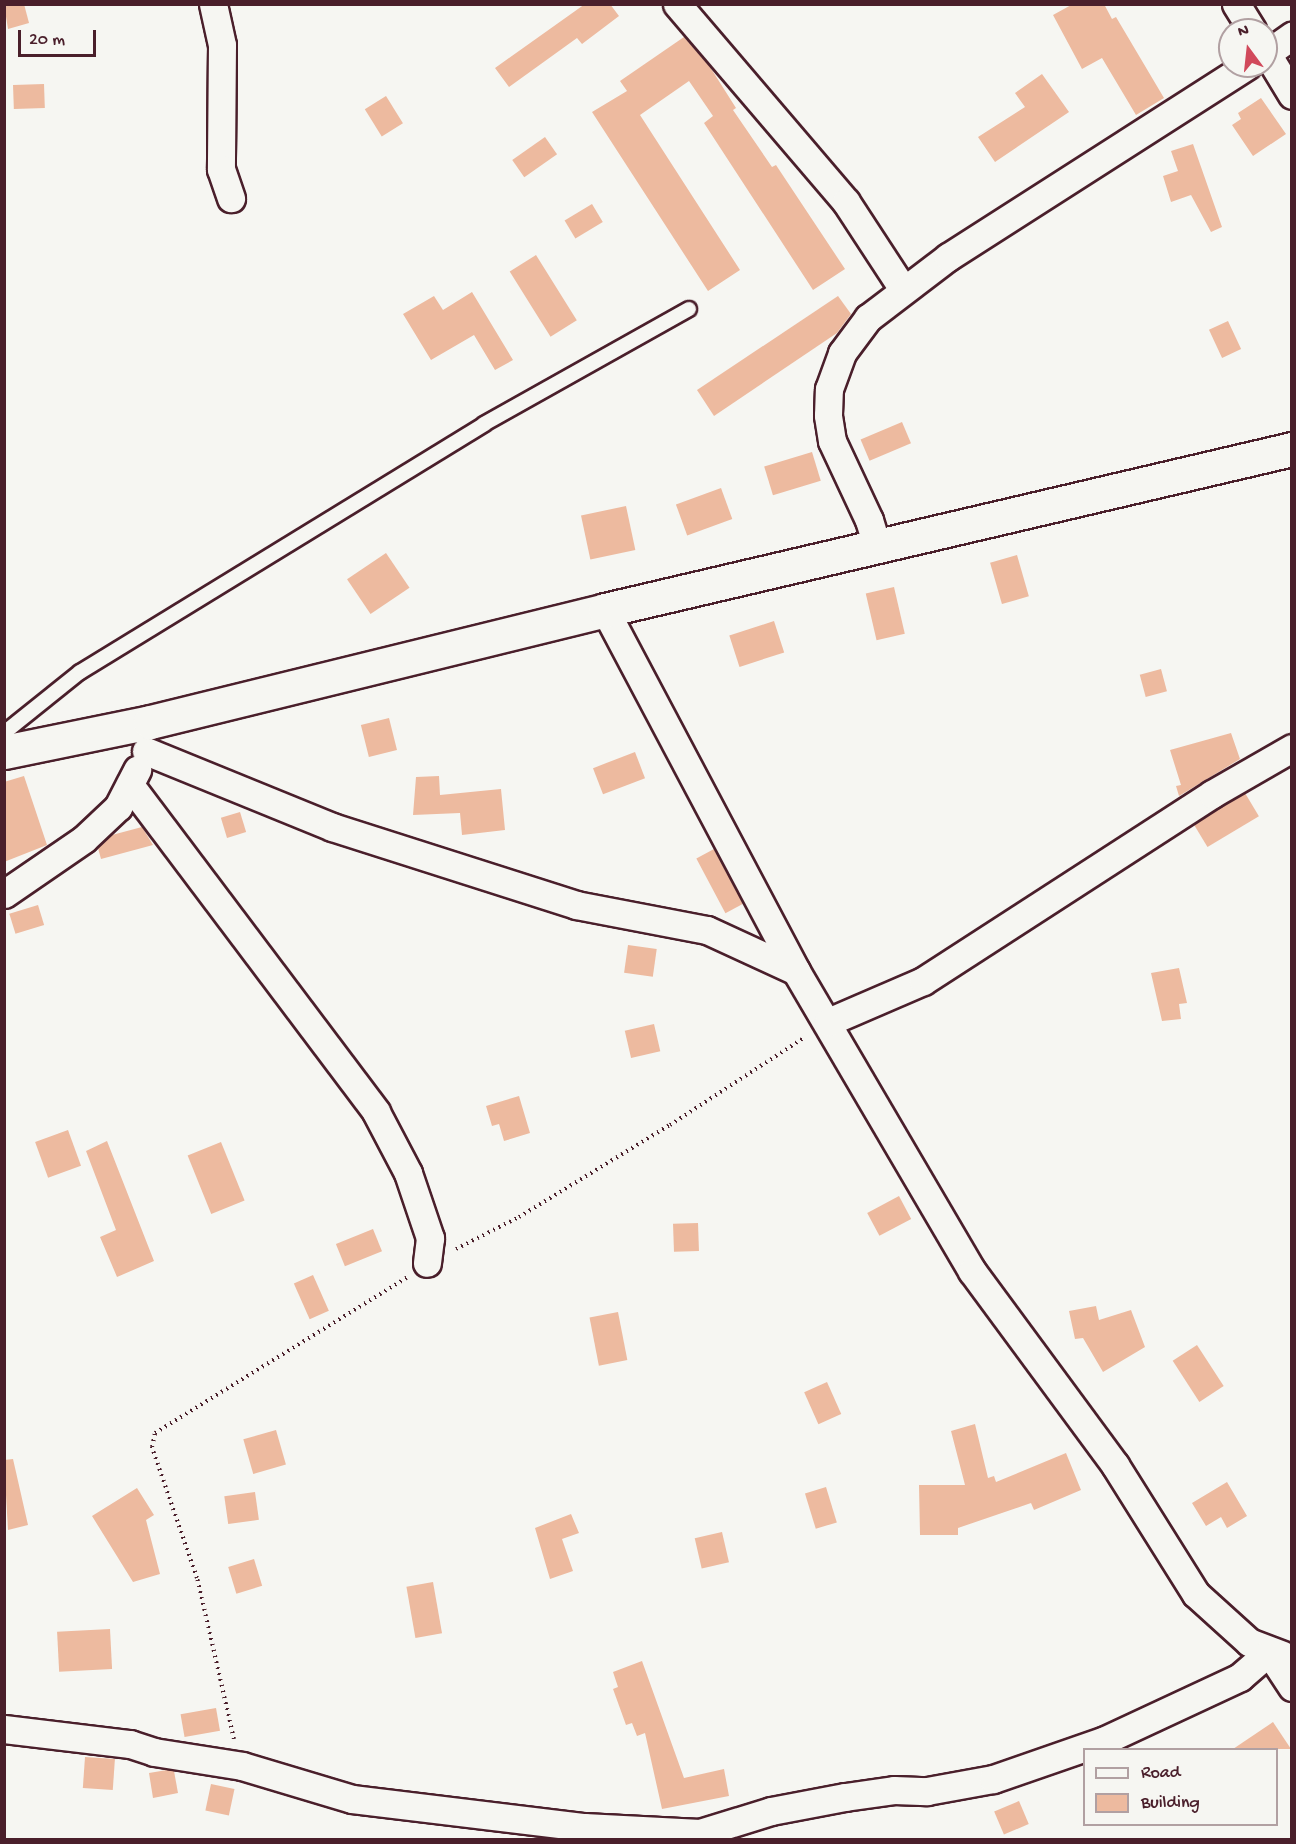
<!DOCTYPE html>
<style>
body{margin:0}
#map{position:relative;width:1296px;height:1844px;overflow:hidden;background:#f6f6f2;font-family:"Gochi Hand",sans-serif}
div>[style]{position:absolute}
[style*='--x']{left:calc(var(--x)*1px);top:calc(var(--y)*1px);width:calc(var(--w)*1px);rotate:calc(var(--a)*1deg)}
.building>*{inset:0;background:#edba9f;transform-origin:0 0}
.path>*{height:4px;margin-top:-2px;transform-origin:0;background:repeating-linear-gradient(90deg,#4a1f2b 0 1.5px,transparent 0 6px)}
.roads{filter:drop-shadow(2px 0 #4a1f2b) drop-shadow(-2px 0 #4a1f2b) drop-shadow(0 2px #4a1f2b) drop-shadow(0 -2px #4a1f2b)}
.lane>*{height:14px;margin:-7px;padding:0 7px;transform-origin:7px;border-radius:7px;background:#f6f6f2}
.street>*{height:27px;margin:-13.5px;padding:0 13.5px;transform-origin:13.5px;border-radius:13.5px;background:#f6f6f2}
.secondary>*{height:33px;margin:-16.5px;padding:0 16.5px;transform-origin:16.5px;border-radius:16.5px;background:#f6f6f2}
span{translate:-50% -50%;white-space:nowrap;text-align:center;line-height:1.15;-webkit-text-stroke:6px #f6f6f2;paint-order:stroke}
.frame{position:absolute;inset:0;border:6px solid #4a1f2b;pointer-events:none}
.legend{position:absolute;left:1083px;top:1748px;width:195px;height:78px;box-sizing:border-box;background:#f6f6f2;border:2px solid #b1a0a2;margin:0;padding:8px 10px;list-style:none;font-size:18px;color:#4a1f2b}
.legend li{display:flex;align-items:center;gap:12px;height:30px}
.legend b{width:30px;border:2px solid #b1a0a2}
.north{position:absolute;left:1218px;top:18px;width:60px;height:60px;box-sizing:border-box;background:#f6f6f2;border:2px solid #b1a0a2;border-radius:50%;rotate:345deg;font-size:16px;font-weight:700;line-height:24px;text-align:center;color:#4a1f2b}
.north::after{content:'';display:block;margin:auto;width:21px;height:27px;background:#d1495b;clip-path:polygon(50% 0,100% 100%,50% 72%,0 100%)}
.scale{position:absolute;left:18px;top:30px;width:78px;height:27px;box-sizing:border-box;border:3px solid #4a1f2b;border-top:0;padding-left:8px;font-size:18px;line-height:21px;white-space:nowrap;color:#4a1f2b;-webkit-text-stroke:4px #f6f6f2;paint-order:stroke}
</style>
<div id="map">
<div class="building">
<i style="clip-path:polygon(4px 4px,24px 4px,29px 23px,8px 29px)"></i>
<i style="clip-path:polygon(585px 4px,610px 4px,619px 16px,582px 44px,577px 38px,509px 87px,495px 68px)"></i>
<i style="clip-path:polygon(1073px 4px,1104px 4px,1112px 19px,1116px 17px,1164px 98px,1136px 115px,1102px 58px,1082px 69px,1053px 15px)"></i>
<i style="clip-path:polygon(684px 37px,710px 67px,736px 108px,733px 110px,772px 167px,776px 165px,845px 269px,813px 290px,704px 123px,713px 116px,689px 81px,640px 115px,740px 270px,708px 291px,592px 112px,627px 91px,620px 81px)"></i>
<i style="clip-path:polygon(1042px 74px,1069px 112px,995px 162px,978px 137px,1025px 107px,1015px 93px)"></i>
<i style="left:44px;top:84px;width:24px;height:31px;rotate:88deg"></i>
<i style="left:386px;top:96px;width:32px;height:25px;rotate:58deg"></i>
<i style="clip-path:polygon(1261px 98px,1286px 134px,1253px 156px,1232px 125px,1241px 119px,1238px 113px)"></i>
<i style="left:545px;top:137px;width:21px;height:40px;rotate:55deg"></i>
<i style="clip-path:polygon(1193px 144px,1222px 227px,1211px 232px,1191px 195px,1171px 202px,1163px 176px,1178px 171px,1171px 151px)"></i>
<i style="left:592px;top:204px;width:21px;height:32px;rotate:59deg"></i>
<i style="left:536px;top:255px;width:77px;height:31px;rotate:58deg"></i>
<i style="clip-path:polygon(472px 292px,513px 360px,495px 370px,474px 335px,431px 360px,403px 314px,434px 296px,443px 310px)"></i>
<i style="clip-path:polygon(838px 296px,851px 314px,837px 333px,714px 416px,697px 390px)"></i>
<i style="left:1228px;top:321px;width:31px;height:21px;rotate:65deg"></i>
<i style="left:902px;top:422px;width:23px;height:45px;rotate:67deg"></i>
<i style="left:812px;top:452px;width:30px;height:50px;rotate:73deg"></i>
<i style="left:721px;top:488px;width:33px;height:48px;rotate:70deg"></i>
<i style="left:626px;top:506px;width:45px;height:46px;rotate:78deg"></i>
<i style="left:386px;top:553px;width:42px;height:47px;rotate:56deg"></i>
<i style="left:1017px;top:555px;width:43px;height:28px;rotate:74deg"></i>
<i style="left:894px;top:587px;width:48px;height:29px;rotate:77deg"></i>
<i style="left:774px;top:621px;width:33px;height:47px;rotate:72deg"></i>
<i style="left:1161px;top:669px;width:23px;height:22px;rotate:75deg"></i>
<i style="left:389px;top:718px;width:33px;height:29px;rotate:76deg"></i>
<i style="clip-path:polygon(1231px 733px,1240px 759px,1179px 796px,1176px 786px,1181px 785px,1170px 750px)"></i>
<i style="left:635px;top:752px;width:28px;height:45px;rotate:69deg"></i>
<i style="clip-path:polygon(24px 776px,47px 845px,4px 862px,4px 782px)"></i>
<i style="clip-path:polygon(439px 776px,440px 795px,501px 789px,505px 830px,462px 835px,460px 813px,413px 815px,416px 777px)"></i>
<i style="left:1245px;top:793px;width:27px;height:60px;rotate:59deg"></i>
<i style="left:240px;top:812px;width:21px;height:20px;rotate:73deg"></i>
<i style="clip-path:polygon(142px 827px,153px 845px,101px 859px,98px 848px,112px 835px)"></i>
<i style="left:714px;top:849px;width:62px;height:20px;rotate:62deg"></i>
<i style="left:38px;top:905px;width:21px;height:30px;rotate:73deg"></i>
<i style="left:628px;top:945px;width:29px;height:28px;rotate:8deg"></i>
<i style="clip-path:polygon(1179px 968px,1187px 1003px,1179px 1004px,1181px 1019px,1162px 1021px,1151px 973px)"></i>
<i style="left:654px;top:1024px;width:28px;height:30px;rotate:77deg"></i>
<i style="clip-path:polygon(519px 1096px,530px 1133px,504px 1141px,499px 1124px,492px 1126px,486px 1106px)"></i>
<i style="left:68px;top:1130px;width:38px;height:35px;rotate:70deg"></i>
<i style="clip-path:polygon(107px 1141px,154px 1261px,117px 1277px,100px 1237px,116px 1230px,86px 1151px)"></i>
<i style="left:221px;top:1142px;width:63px;height:36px;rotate:68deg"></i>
<i style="left:899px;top:1196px;width:26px;height:36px;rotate:62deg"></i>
<i style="left:698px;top:1223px;width:28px;height:25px;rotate:88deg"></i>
<i style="left:373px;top:1229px;width:24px;height:40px;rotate:68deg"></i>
<i style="left:313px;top:1275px;width:39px;height:21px;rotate:66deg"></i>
<i style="clip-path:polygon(1096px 1306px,1099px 1320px,1131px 1310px,1145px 1347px,1103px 1372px,1083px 1338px,1075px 1339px,1069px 1311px)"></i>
<i style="left:618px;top:1312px;width:49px;height:29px;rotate:79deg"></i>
<i style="left:1197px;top:1345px;width:49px;height:29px;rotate:57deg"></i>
<i style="left:827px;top:1382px;width:35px;height:25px;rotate:66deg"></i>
<i style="clip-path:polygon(975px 1424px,988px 1478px,994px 1476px,996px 1482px,1066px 1453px,1081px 1490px,1034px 1510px,1031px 1503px,958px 1528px,958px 1535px,920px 1535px,919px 1485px,965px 1485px,951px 1431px)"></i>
<i style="left:276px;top:1430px;width:36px;height:34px;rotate:74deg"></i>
<i style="clip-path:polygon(13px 1459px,28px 1525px,8px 1530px,4px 1460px)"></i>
<i style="clip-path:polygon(1227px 1482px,1247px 1516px,1227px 1528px,1221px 1517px,1206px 1526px,1192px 1503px)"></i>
<i style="left:826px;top:1487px;width:37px;height:22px;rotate:73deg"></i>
<i style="clip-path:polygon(137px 1488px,154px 1515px,146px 1520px,160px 1574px,133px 1582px,92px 1516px)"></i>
<i style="left:255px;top:1492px;width:28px;height:31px;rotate:82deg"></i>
<i style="clip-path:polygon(571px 1514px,579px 1533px,562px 1539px,573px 1571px,550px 1579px,535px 1528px)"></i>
<i style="left:722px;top:1532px;width:31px;height:28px;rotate:77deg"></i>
<i style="left:254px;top:1559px;width:28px;height:27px;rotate:73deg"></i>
<i style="left:433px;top:1582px;width:52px;height:27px;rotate:80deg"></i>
<i style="left:110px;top:1629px;width:40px;height:53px;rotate:87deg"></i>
<i style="clip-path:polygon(642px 1661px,684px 1778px,724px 1769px,729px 1796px,662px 1809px,645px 1733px,637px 1736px,632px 1723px,626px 1725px,613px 1689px,618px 1687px,613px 1672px)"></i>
<i style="left:216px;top:1708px;width:23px;height:36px;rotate:80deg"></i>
<i style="clip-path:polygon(1273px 1722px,1291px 1749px,1233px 1749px)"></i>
<i style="left:85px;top:1757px;width:30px;height:31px;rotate:4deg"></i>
<i style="clip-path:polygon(167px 1770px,174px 1771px,178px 1793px,153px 1798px,149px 1773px)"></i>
<i style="left:211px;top:1784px;width:24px;height:27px;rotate:12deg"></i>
<i style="left:1019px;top:1801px;width:25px;height:27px;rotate:67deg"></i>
</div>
<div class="path">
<i style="--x:456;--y:1249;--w:71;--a:-26.9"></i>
<i style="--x:519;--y:1217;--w:177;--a:-31.4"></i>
<i style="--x:670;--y:1125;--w:161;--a:-33.1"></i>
<i style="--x:234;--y:1739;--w:165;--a:-102.9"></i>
<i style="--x:197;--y:1578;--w:139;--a:-109"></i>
<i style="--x:152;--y:1447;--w:14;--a:-78"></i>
<i style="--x:155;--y:1433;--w:297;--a:-31.7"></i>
</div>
<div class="roads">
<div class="lane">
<i style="--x:4;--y:733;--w:97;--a:-38.8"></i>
<i style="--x:80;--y:672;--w:474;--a:-31.5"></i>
<i style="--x:484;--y:424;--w:235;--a:-29.3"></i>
</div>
<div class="street">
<i style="--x:213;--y:4;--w:42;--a:77.6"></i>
<i style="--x:222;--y:45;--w:124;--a:90.5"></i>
<i style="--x:221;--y:169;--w:31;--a:71"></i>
<i style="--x:677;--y:4;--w:260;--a:49.5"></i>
<i style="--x:846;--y:202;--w:104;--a:56.8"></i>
<i style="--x:1236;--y:4;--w:31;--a:58"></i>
<i style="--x:1266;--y:52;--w:50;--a:58.8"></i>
<i style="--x:1266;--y:54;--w:32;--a:-35"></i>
<i style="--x:877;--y:546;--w:27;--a:-107"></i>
<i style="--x:869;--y:520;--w:87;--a:-115.1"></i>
<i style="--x:832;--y:441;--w:26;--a:-99"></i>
<i style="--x:828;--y:415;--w:26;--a:-88"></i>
<i style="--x:829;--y:389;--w:38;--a:-70"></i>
<i style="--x:842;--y:353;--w:44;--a:-53.4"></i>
<i style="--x:868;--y:318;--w:101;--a:-37.3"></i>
<i style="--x:948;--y:257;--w:355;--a:-32.6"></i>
<i style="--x:605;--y:610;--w:408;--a:62.1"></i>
<i style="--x:796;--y:971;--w:348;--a:59.6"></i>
<i style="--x:972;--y:1271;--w:241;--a:53.6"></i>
<i style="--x:1115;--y:1465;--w:152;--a:57.9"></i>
<i style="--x:1196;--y:1594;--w:72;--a:42.2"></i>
<i style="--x:1249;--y:1642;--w:36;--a:21"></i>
<i style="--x:146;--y:751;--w:201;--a:22.2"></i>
<i style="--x:332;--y:827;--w:256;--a:17.7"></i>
<i style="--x:576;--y:905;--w:133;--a:10.8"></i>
<i style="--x:707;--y:930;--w:98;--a:24.7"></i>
<i style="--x:130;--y:785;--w:409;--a:53"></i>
<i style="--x:376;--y:1112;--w:69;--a:62.3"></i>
<i style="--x:408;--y:1173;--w:69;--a:71.3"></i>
<i style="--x:430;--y:1238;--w:25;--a:97"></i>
<i style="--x:4;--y:894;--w:97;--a:-34.5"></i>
<i style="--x:84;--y:839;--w:47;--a:-43.3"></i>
<i style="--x:118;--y:807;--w:42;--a:-62.8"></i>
<i style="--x:828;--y:1022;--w:103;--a:-23.3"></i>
<i style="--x:923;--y:981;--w:344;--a:-32.9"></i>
<i style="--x:1212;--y:794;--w:92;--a:-29.9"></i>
<i style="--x:4;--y:1729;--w:127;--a:6.8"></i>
<i style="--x:130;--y:1744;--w:25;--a:18"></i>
<i style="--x:154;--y:1752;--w:89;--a:9"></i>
<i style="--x:242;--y:1766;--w:115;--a:16.7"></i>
<i style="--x:352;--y:1799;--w:234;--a:6.9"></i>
<i style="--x:584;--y:1827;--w:116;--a:3"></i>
<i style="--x:700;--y:1833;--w:74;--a:-17.2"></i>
<i style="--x:771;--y:1811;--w:75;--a:-10.7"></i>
<i style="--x:845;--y:1797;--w:49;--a:-8.1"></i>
<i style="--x:894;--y:1790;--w:33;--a:2"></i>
<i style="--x:927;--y:1791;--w:67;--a:-10.3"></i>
<i style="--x:993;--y:1779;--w:116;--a:-19.1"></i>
<i style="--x:1103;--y:1741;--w:151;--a:-25"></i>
<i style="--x:1240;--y:1677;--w:38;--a:-41"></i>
<i style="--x:1269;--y:1652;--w:42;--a:56.7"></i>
</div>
<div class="secondary">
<i style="--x:4;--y:752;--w:149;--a:-11.6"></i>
<i style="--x:150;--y:722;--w:469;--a:-13.8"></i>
<i style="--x:605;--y:610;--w:706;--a:-13.19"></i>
</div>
</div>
<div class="frame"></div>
<ul class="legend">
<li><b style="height:8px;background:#f6f6f2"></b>Road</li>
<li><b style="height:16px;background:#edba9f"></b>Building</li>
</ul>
<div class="north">N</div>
<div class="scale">20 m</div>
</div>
